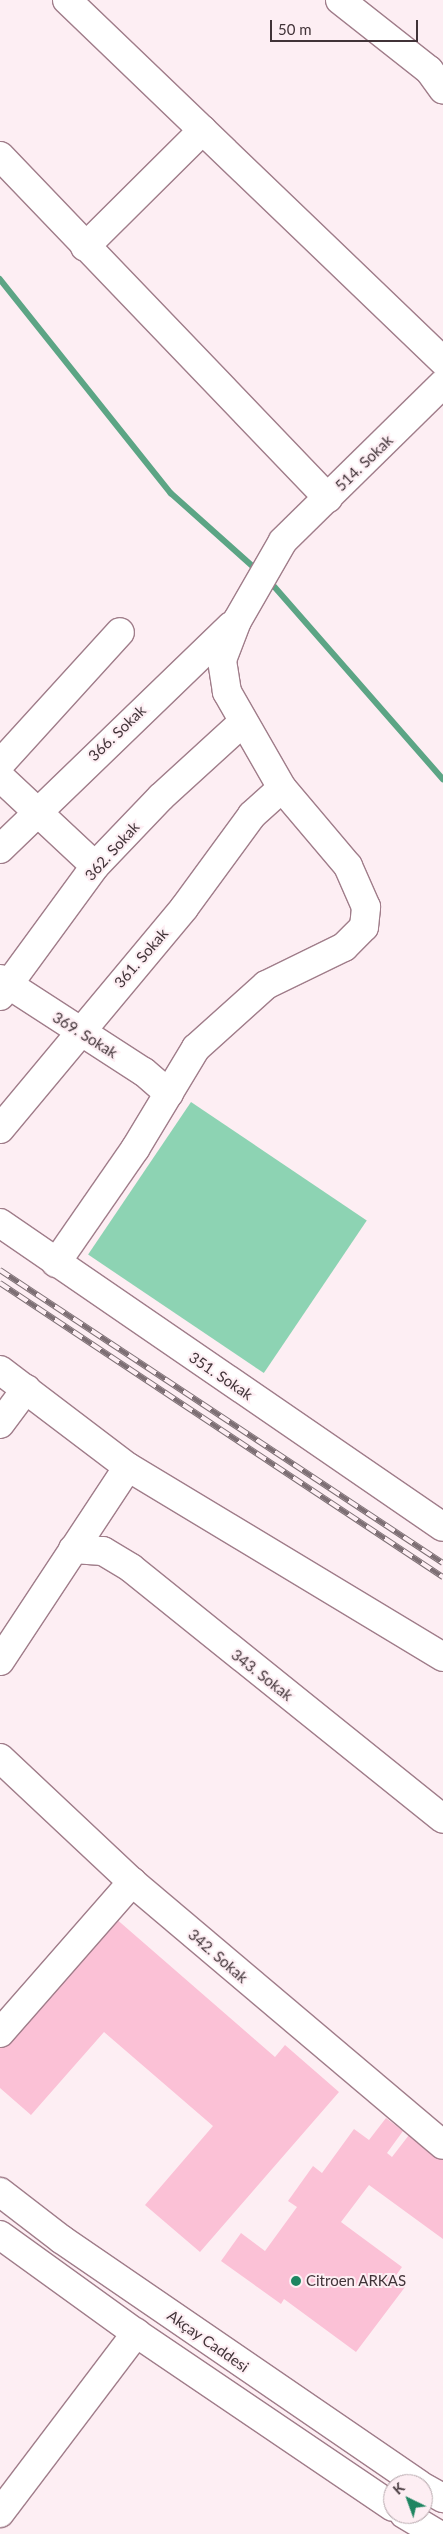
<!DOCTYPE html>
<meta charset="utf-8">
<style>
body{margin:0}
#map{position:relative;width:443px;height:2534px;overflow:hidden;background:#fdeef3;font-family:Lato,sans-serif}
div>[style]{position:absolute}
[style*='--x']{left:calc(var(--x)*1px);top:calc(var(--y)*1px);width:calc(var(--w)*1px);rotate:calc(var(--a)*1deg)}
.green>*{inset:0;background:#8dd3b3;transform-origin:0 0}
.stream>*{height:5.5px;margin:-2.75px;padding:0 2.75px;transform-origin:2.75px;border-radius:2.75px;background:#5ca585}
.building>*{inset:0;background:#fbc1d6}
.roads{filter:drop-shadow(1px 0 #a07d8a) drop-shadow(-1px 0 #a07d8a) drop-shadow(0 1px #a07d8a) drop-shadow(0 -1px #a07d8a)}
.minor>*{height:28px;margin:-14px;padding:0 14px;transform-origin:14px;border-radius:14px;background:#fff}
.highway>*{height:28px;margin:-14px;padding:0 14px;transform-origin:14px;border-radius:14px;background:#fff}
.rail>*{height:5.5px;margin-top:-2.75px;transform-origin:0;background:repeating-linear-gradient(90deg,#fdeef3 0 11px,#7d6f74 0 22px);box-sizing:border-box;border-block:1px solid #7d6f74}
.dots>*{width:14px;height:14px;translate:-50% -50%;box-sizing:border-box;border:2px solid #fdeef3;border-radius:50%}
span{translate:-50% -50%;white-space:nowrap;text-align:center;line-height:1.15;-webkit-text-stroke:4px #fdeef3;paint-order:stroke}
.street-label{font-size:15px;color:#413338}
.poi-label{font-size:15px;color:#413338}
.left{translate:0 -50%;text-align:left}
.north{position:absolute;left:383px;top:2474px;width:50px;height:50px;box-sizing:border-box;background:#fdeef3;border:1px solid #b2a3a8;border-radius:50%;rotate:318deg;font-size:14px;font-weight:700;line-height:20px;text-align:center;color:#413338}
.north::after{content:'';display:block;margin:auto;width:18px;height:22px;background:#1e8561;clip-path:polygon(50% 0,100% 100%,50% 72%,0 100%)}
.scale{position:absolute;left:270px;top:20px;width:148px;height:22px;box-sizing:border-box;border:2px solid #413338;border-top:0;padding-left:6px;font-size:15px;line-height:18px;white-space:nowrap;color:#413338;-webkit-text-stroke:4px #fdeef3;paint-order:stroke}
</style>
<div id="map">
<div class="green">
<i style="left:191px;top:1102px;width:212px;height:184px;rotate:34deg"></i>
</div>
<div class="stream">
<i style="--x:0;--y:279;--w:274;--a:51.4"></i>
<i style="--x:171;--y:493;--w:115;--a:41.8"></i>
<i style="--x:268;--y:579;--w:266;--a:48.8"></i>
</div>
<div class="building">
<i style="clip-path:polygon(114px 1917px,275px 2057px,285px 2045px,339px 2092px,200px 2252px,145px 2205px,213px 2126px,104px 2032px,31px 2115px,0 2088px,0 2048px)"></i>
<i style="clip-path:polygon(386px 2118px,403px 2131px,387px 2153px,392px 2157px,409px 2135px,443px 2160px,443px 2239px,369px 2185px,341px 2222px,402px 2267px,394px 2278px,405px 2287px,356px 2352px,284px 2299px,281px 2304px,221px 2261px,241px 2233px,265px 2251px,297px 2207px,288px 2201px,313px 2166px,322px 2173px,354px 2129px,369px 2140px)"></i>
</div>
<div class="roads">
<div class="minor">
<i style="--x:67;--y:0;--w:521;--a:43.83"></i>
<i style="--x:340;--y:0;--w:113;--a:38.2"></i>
<i style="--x:429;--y:70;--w:24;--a:54"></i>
<i style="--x:0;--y:156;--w:474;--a:46.2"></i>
<i style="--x:85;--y:247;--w:166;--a:-44.8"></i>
<i style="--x:0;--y:764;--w:178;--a:-47.7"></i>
<i style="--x:0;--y:777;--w:130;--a:43.1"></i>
<i style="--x:0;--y:849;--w:321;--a:-44"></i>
<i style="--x:0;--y:979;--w:171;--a:32.9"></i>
<i style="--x:144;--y:1072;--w:33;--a:41"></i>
<i style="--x:0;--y:996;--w:161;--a:-53.8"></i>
<i style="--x:95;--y:866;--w:95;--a:-46.3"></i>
<i style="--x:161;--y:797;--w:111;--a:-42.4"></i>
<i style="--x:0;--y:1129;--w:288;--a:-50.2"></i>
<i style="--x:184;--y:908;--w:115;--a:-53.8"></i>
<i style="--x:252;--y:815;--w:40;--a:-42"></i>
<i style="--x:0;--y:1223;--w:537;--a:34.46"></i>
<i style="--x:56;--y:1263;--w:139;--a:-55.3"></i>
<i style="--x:135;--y:1149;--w:118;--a:-58.9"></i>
<i style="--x:196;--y:1048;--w:94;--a:-42"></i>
<i style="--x:266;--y:985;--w:87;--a:-26"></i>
<i style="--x:344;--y:947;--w:28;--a:-45"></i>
<i style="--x:364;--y:927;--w:20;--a:-84"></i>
<i style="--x:366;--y:907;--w:45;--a:-113.7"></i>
<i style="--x:348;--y:866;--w:102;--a:-130.2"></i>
<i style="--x:282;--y:788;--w:111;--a:-119.8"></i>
<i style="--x:227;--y:692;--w:32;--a:-99"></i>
<i style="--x:222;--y:660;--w:42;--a:-69"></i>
<i style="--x:237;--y:621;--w:92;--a:-60.1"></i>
<i style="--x:283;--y:541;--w:224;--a:-44.5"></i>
<i style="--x:0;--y:1370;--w:161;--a:37.2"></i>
<i style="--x:128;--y:1467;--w:368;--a:31.1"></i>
<i style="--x:0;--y:1424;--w:44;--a:-53.4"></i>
<i style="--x:73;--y:1549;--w:30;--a:4"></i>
<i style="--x:103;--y:1551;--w:33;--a:31"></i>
<i style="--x:131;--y:1568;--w:400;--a:38.8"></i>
<i style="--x:0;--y:1661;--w:232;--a:-56.6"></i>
<i style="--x:0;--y:1758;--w:181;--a:43.2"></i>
<i style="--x:132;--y:1882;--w:407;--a:40.2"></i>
<i style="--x:0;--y:2033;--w:201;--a:-48.8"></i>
<i style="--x:0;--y:2513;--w:226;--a:-52.9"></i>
</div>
<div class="highway">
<i style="--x:0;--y:2192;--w:77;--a:37.6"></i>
<i style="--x:61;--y:2239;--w:434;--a:34.4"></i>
<i style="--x:0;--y:2235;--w:168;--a:35.8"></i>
<i style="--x:136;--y:2333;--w:310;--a:34.1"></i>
<i style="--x:423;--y:2487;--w:23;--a:29"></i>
<i style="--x:404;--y:2514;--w:39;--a:31"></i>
</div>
</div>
<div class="rail">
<i style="--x:0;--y:1270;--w:531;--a:33.48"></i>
<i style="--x:0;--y:1283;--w:532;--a:33.57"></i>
</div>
<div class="dots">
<i style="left:296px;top:2281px;background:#1e8561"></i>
</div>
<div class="street-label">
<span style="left:364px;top:463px;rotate:-44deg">514. Sokak</span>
<span style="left:117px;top:733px;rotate:-44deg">366. Sokak</span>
<span style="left:112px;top:851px;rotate:-48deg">362. Sokak</span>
<span style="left:141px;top:958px;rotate:-49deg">361. Sokak</span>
<span style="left:85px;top:1035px;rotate:32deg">369. Sokak</span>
<span style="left:221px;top:1376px;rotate:34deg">351. Sokak</span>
<span style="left:262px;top:1675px;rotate:38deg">343. Sokak</span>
<span style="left:218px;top:1956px;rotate:41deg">342. Sokak</span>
<span style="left:208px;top:2341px;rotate:35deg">Akçay Caddesi</span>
</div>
<div class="poi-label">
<span class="left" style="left:306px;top:2281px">Citroen ARKAS</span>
</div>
<div class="north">K</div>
<div class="scale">50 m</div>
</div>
